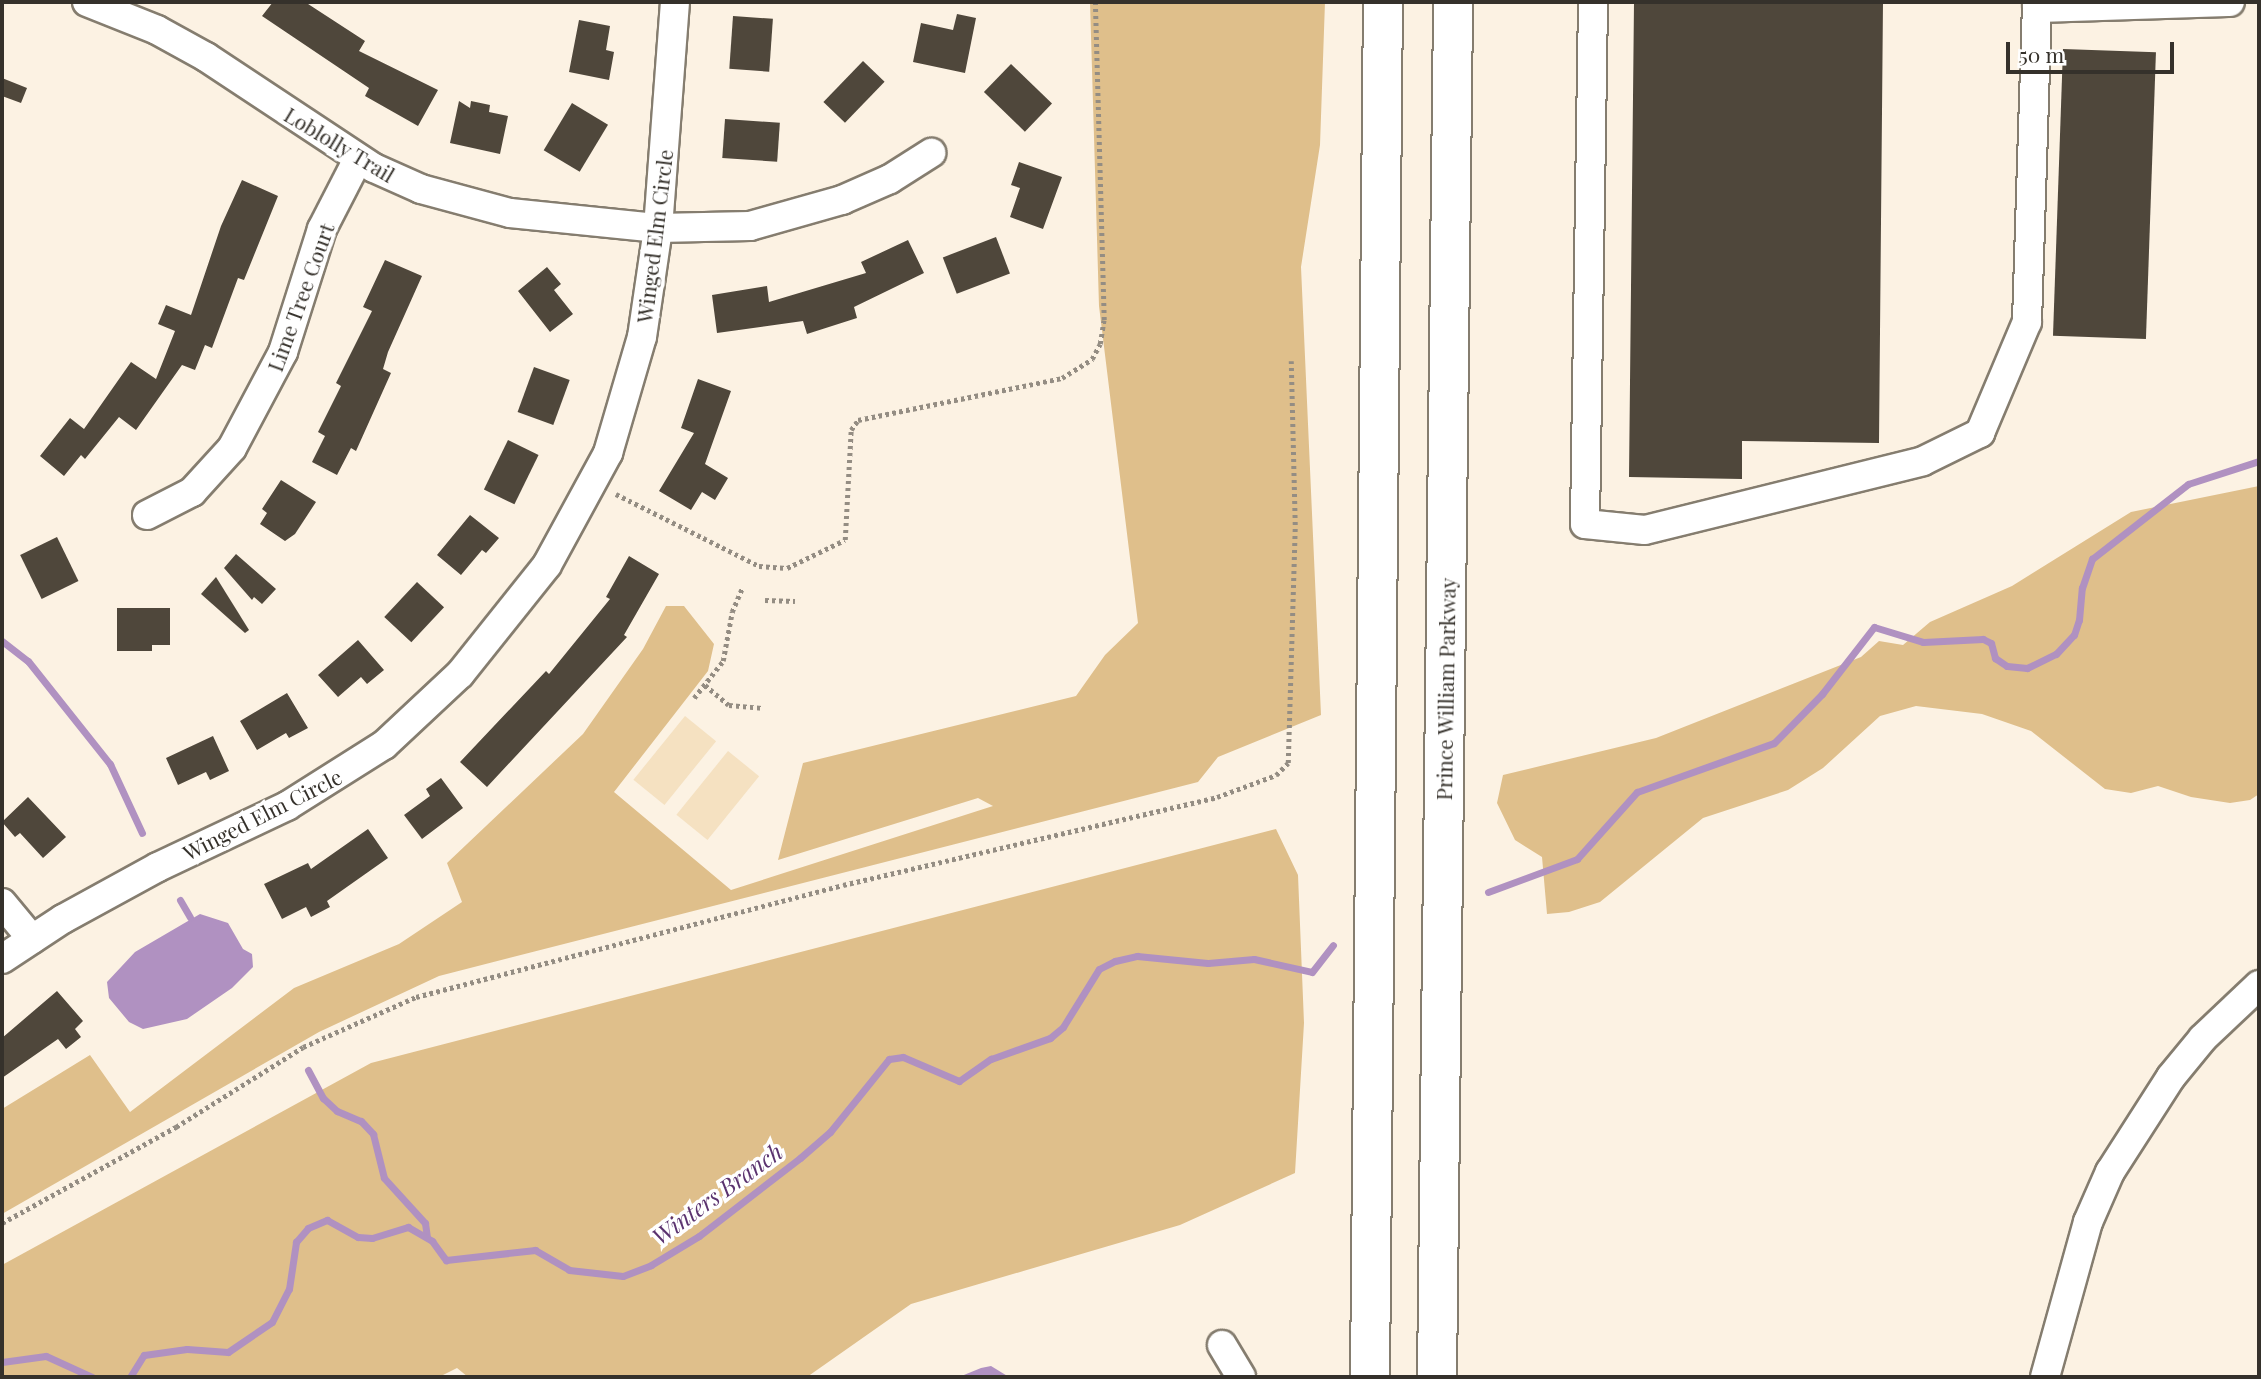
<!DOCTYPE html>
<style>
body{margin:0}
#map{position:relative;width:2261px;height:1379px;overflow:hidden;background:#fcf2e3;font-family:"Playfair Display",serif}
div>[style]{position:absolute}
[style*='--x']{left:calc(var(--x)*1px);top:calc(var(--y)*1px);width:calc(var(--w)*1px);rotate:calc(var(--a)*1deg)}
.green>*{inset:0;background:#f5e1c1;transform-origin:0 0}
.forest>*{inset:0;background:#dfbf8b}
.water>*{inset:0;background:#b091c1}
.stream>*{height:7px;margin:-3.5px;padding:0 3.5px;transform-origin:3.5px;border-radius:3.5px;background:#b091c1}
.building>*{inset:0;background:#4f473b;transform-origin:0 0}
.path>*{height:4.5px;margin-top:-2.25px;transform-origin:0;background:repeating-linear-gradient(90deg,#948d83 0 3.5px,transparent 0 7px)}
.roads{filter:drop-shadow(2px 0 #857d6f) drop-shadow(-2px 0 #857d6f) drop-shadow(0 2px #857d6f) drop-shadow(0 -2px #857d6f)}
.minor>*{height:28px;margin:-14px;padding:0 14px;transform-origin:14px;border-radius:14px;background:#fff}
.highway>*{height:38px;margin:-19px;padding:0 19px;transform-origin:19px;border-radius:19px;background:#fff}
span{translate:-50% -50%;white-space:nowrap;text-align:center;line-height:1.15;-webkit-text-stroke:7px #fff;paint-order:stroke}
.street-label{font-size:21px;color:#35312b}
.water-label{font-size:23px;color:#5b336f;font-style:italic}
.frame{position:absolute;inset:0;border:4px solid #35312b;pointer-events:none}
.scale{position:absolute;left:2006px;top:42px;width:168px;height:32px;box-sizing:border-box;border:4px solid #35312b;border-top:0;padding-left:9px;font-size:21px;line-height:24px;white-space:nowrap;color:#35312b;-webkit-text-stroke:5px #fff;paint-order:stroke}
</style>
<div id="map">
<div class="green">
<i style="left:685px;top:716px;width:40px;height:82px;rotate:39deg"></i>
<i style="left:728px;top:751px;width:40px;height:82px;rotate:39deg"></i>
</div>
<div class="forest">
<i style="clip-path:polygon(1090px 2px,1325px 2px,1320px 145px,1301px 267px,1321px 715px,1218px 757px,1198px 782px,439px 976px,319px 1032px,2px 1214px,2px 1109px,90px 1055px,130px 1112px,294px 988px,399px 944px,462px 902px,447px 863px,583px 734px,643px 649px,666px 606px,684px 606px,714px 644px,708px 671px,614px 792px,731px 890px,993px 806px,978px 798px,778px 860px,803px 763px,1076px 696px,1105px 655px,1138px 623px,1099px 306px)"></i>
<i style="clip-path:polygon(2259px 486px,2259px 794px,2250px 800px,2230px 803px,2191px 797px,2158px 786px,2131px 793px,2105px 789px,2031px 731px,1982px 714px,1916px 706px,1880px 716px,1823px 768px,1788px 790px,1703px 818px,1600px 902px,1569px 912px,1547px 914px,1542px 857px,1515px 840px,1497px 803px,1503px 775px,1656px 738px,1861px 657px,1879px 641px,1903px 645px,1930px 622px,2012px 586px,2131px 512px)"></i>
<i style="clip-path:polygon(1276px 829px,1298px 875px,1304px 1023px,1295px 1173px,1180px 1225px,911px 1304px,807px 1377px,468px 1377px,457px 1368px,439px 1377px,2px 1377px,2px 1265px,371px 1063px)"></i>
</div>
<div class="water">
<i style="clip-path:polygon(200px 914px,228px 923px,243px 949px,252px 954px,253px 967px,232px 988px,187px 1019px,143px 1029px,129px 1022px,109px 998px,107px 982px,135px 952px)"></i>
<i style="clip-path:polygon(991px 1366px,1009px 1377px,959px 1377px,981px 1368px)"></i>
</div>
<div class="stream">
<i style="--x:2;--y:641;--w:33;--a:38"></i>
<i style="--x:28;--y:661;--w:132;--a:51.5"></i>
<i style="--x:110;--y:764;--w:76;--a:65.1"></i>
<i style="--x:1488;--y:892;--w:95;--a:-20.3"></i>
<i style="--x:1577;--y:859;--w:90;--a:-48.2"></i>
<i style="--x:1637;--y:792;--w:145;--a:-19.7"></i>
<i style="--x:1774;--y:743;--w:69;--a:-45.6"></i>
<i style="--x:1822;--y:694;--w:85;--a:-52.2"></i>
<i style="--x:1874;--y:627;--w:51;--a:17"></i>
<i style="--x:1923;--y:642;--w:60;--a:-2.9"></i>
<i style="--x:1983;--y:639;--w:9;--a:27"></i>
<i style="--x:1991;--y:643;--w:16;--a:75"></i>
<i style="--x:1995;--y:658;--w:14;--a:34"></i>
<i style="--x:2007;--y:666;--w:20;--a:6"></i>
<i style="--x:2027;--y:668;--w:32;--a:-26"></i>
<i style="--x:2056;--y:654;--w:26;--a:-47"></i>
<i style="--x:2074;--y:635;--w:16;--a:-72"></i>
<i style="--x:2079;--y:620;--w:32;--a:-85"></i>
<i style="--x:2082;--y:588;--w:31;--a:-71"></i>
<i style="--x:2092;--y:559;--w:122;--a:-38"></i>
<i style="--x:2188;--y:484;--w:75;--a:-17.9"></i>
<i style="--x:180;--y:900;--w:20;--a:60"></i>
<i style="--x:308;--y:1070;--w:32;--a:62"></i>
<i style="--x:323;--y:1098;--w:19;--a:43"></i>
<i style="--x:337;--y:1111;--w:26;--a:23"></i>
<i style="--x:361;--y:1121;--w:18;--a:47"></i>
<i style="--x:373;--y:1134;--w:45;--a:76"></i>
<i style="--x:384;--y:1178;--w:61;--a:47.7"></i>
<i style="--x:425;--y:1223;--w:14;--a:82"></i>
<i style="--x:2;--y:1362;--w:44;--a:-7.8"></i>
<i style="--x:46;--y:1356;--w:51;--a:24.5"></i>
<i style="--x:130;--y:1377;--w:26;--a:-58"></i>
<i style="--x:144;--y:1355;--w:43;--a:-7.9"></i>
<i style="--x:187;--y:1349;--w:41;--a:4.2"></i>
<i style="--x:228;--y:1352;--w:53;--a:-34.3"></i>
<i style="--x:272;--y:1322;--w:37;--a:-63"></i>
<i style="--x:289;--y:1289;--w:48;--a:-81.5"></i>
<i style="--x:296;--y:1242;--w:18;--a:-49"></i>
<i style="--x:308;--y:1228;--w:21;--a:-23"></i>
<i style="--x:327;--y:1220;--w:35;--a:29"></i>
<i style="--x:358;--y:1237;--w:14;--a:4"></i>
<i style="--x:372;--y:1238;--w:38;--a:-17"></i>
<i style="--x:408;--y:1227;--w:28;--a:30"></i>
<i style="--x:432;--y:1241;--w:24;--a:54"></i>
<i style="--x:446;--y:1260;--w:90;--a:-6.4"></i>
<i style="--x:535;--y:1250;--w:39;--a:30"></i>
<i style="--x:569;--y:1270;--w:54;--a:6.3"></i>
<i style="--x:623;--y:1276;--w:30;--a:-21"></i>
<i style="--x:651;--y:1265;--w:56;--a:-31.1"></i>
<i style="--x:699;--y:1236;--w:128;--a:-37.7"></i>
<i style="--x:800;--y:1158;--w:40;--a:-41"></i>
<i style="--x:830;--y:1132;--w:94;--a:-51.1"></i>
<i style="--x:889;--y:1059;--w:14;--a:-8"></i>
<i style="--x:903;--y:1057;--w:61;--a:23.2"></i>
<i style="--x:959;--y:1081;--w:39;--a:-35"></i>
<i style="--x:991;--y:1059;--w:63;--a:-19.6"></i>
<i style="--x:1050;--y:1038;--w:17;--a:-40"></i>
<i style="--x:1063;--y:1027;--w:68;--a:-58.2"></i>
<i style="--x:1099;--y:969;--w:18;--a:-27"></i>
<i style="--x:1115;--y:961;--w:23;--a:-13"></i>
<i style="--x:1137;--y:956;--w:71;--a:5.6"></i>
<i style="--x:1208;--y:963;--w:46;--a:-5"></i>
<i style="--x:1254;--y:959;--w:59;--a:12.6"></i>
<i style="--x:1312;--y:972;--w:34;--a:-52"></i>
</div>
<div class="building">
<i style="clip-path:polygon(273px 2px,305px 2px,365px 41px,359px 51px,438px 90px,418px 126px,365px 96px,369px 88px,262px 16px)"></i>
<i style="clip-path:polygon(1634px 2px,1883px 2px,1879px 443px,1742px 441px,1742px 479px,1629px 477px)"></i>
<i style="clip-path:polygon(957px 14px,976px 18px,965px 73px,913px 62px,921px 23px,953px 30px)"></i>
<i style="left:733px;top:16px;width:40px;height:53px;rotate:4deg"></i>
<i style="clip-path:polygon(579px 20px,610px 26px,606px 50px,614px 52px,609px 80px,569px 72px)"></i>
<i style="left:2063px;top:49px;width:93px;height:287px;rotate:2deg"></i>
<i style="left:863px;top:61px;width:30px;height:57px;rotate:44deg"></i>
<i style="left:1011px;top:64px;width:57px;height:39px;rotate:44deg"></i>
<i style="clip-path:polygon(2px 78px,27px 88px,21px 103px,2px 96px)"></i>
<i style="clip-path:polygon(459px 101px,470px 108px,471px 101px,490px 105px,489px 112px,508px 116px,500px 154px,450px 143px)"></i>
<i style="left:572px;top:103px;width:42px;height:55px;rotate:31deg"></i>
<i style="left:725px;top:119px;width:55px;height:39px;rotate:4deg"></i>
<i style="clip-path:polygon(1019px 162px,1062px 177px,1043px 229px,1010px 217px,1020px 188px,1011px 185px)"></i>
<i style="clip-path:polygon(242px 180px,278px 196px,244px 280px,238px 278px,212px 348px,205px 345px,195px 370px,182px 365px,136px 430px,119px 417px,85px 459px,81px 455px,64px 476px,40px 456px,70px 418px,84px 429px,131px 362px,156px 379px,175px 331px,158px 324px,166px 305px,191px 315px,221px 226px)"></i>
<i style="left:996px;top:237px;width:39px;height:57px;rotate:69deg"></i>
<i style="clip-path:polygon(908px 240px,924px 273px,854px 307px,857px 318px,807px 334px,803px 321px,717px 333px,712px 295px,767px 286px,769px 302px,866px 273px,861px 262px)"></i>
<i style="clip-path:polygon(385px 260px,422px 276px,388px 352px,383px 369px,391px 373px,356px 451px,351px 448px,337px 475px,312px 462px,325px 436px,318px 432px,341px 386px,336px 383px,372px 311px,363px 307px)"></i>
<i style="clip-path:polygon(547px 267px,561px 284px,554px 290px,573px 314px,550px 332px,518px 291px)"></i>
<i style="left:534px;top:367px;width:38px;height:48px;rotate:20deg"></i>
<i style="clip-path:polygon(698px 379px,731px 391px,705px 464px,728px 478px,715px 500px,702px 492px,691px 510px,659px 491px,694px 433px,681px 428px)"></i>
<i style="left:508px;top:440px;width:34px;height:55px;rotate:26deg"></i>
<i style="clip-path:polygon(281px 480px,316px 502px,295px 534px,285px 541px,260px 524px,267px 513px,262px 509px)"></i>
<i style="clip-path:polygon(470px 515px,499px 538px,486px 553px,482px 550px,461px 575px,437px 555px)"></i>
<i style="left:57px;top:537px;width:49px;height:41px;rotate:64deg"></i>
<i style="clip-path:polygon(236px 554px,276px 589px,262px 604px,254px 597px,252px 600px,224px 568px)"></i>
<i style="clip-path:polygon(629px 556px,659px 574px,624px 635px,627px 637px,487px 787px,460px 762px,546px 671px,549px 674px,610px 599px,606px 597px)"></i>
<i style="clip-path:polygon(216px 577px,249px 630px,245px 633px,201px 594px)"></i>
<i style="left:417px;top:582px;width:37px;height:48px;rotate:43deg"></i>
<i style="clip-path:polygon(117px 608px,170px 608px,170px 645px,152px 645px,152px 651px,117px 651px)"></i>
<i style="clip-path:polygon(358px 640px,384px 670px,367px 684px,361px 677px,338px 697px,318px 675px)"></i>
<i style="clip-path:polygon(287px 693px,308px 728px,289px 738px,286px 733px,257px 750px,240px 721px)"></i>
<i style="clip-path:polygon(213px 736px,229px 771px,210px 780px,206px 772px,178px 785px,166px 758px)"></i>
<i style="clip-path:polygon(441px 778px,463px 808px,422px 839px,404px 815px,430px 796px,426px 789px)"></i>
<i style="clip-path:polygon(28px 797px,66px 837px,43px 858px,20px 833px,15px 837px,2px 822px)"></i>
<i style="clip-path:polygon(368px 829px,388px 858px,327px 901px,330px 907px,311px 917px,306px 907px,282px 919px,264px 884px,308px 863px,311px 869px)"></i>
<i style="clip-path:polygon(57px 991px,83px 1021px,75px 1029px,81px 1037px,66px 1049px,58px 1039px,2px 1078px,2px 1038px)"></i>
</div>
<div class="path">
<i style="--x:616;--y:494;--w:160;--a:26.7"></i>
<i style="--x:759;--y:566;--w:28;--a:4"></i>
<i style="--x:787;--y:568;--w:64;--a:-25.8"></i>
<i style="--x:845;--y:540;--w:110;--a:-86.9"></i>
<i style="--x:851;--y:430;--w:12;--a:-55"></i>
<i style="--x:858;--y:420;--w:208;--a:-11.6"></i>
<i style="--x:1062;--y:378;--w:36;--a:-32"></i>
<i style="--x:1092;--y:359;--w:17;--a:-62"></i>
<i style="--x:1100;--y:344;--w:24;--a:-81"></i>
<i style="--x:1104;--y:320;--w:318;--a:-91.6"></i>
<i style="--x:765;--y:600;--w:30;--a:2"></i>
<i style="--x:705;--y:685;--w:31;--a:40"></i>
<i style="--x:729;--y:705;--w:33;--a:5"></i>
<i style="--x:694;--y:698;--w:47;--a:-51.9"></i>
<i style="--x:723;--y:661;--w:50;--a:-79.6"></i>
<i style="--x:732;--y:612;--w:25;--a:-67"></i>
<i style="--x:2;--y:1223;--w:199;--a:-28.9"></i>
<i style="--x:176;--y:1127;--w:150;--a:-32.2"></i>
<i style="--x:303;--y:1047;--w:124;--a:-23.9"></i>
<i style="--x:416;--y:997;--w:441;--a:-14.7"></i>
<i style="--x:843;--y:885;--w:384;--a:-13.2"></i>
<i style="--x:1217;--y:797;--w:63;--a:-20.4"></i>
<i style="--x:1276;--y:775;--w:17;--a:-45"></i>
<i style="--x:1288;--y:763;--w:238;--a:-88.3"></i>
<i style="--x:1295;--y:525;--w:164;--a:-91.4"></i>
</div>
<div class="roads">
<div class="minor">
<i style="--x:87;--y:2;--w:75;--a:21.8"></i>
<i style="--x:157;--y:30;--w:56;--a:28.9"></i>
<i style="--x:206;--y:57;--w:201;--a:33.5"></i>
<i style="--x:374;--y:168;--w:51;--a:24.1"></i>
<i style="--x:421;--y:189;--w:92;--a:15.1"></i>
<i style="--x:510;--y:213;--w:149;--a:5.8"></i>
<i style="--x:658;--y:228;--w:92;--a:-1.2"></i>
<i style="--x:750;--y:226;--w:96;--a:-15.8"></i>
<i style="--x:842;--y:200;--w:52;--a:-23.6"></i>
<i style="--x:890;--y:179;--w:49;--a:-32.4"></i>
<i style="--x:1593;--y:2;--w:522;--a:90.88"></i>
<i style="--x:1585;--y:524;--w:60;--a:5.7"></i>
<i style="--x:1645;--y:530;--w:286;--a:-13.9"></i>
<i style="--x:1923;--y:461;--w:64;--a:-26.2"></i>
<i style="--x:1980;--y:433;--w:121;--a:-67.1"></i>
<i style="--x:2027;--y:322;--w:320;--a:-88.2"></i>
<i style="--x:2037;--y:8;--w:193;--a:-1.8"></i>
<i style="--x:147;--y:515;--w:51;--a:-27.1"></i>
<i style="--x:192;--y:492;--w:59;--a:-47.7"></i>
<i style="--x:232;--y:448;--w:109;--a:-62"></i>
<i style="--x:283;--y:352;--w:129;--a:-72.4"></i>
<i style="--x:322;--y:229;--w:79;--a:-62.8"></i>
<i style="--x:2;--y:903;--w:47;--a:50.2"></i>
<i style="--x:2;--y:959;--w:73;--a:-33.3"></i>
<i style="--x:63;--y:919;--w:108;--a:-28.7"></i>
<i style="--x:158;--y:867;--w:143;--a:-25.3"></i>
<i style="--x:287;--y:806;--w:115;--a:-32.2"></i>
<i style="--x:384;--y:745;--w:104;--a:-43.1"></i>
<i style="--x:460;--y:674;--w:139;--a:-51.4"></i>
<i style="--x:547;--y:565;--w:128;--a:-61.4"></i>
<i style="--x:608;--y:453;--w:121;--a:-73.7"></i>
<i style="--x:642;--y:337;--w:110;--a:-81.6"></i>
<i style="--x:658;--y:228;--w:227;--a:-85.7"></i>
<i style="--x:1222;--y:1345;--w:37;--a:59"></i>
<i style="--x:2045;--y:1377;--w:161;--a:-74.5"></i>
<i style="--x:2088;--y:1222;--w:55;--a:-66.3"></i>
<i style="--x:2110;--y:1172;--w:113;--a:-57.3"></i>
<i style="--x:2171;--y:1077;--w:50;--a:-50.6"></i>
<i style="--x:2203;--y:1038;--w:77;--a:-43.4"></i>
</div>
<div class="highway">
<i style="--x:1370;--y:1377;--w:1375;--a:-89.46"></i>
<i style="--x:1437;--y:1377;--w:1375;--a:-89.33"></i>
</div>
</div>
<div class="street-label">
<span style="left:340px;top:144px;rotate:31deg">Loblolly Trail</span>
<span style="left:654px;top:236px;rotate:-83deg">Winged Elm Circle</span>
<span style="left:300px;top:297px;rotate:-70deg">Lime Tree Court</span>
<span style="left:1445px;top:689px;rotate:-89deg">Prince William Parkway</span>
<span style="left:262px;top:814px;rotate:-27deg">Winged Elm Circle</span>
</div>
<div class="water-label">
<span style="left:717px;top:1194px;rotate:-36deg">Winters Branch</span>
</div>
<div class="frame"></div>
<div class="scale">50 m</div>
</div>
